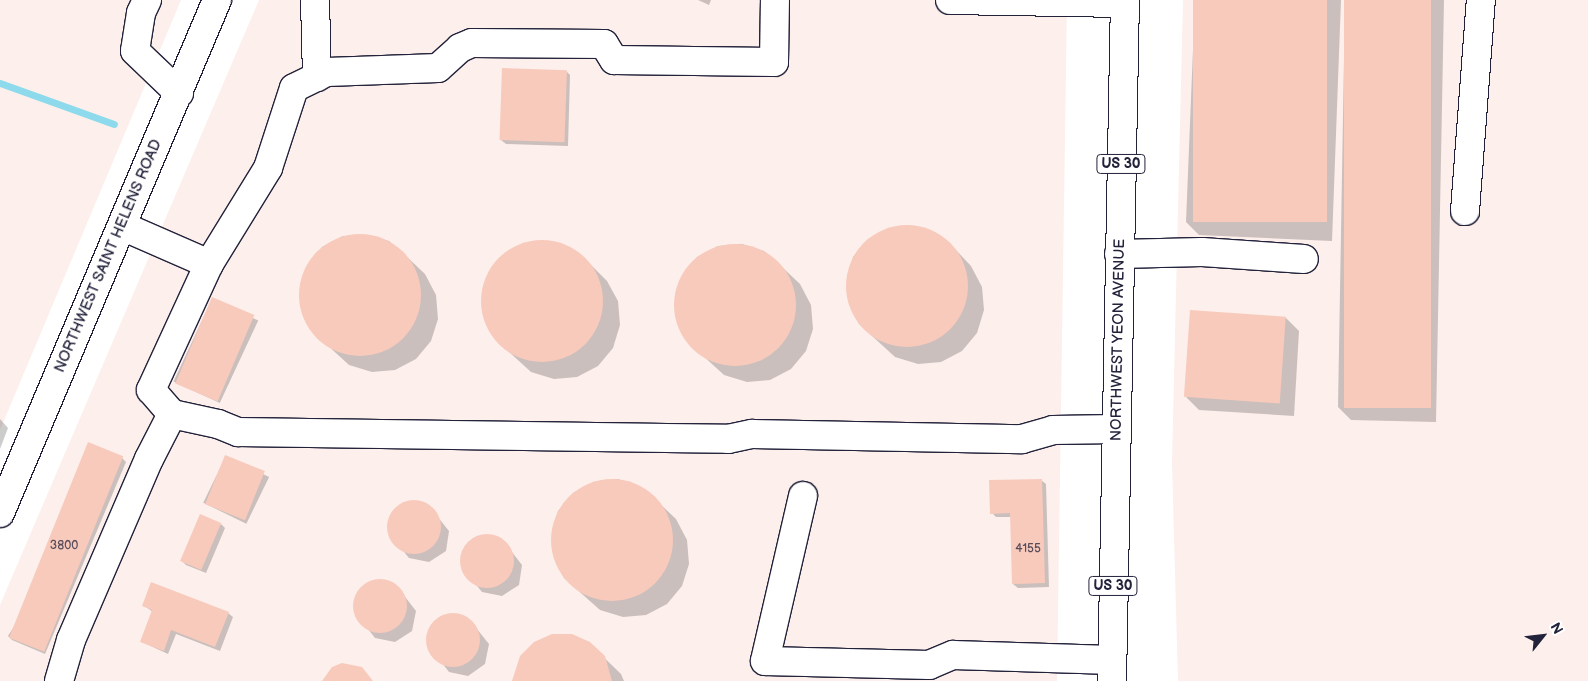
<!DOCTYPE html>
<style>
body{margin:0}
#map{position:relative;width:1588px;height:681px;overflow:hidden;background:#fff;font-family:"Balsamiq Sans",sans-serif}
div>[style]{position:absolute}
[style*='--x']{left:calc(var(--x)*1px);top:calc(var(--y)*1px);width:calc(var(--w)*1px);rotate:calc(var(--a)*1deg)}
.built>*{inset:0;background:#fdefeb}
.shadow>*{inset:0;background:#0003;transform-origin:0 0}
.stream>*{height:7px;margin:-3.5px;padding:0 3.5px;transform-origin:3.5px;border-radius:3.5px;background:#8cdaeb}
.building>*{inset:0;background:#f8cabc;transform-origin:0 0}
.round{border-radius:50%}
.roads{filter:drop-shadow(1px 0 #22223b) drop-shadow(-1px 0 #22223b) drop-shadow(0 1px #22223b) drop-shadow(0 -1px #22223b)}
.minor>*{height:28px;margin:-14px;padding:0 14px;transform-origin:14px;border-radius:14px;background:#fff}
.major>*{height:28px;margin:-14px;padding:0 14px;transform-origin:14px;border-radius:14px;background:#fff}
.highway>*{height:28px;margin:-14px;padding:0 14px;transform-origin:14px;border-radius:14px;background:#fff}
span{translate:-50% -50%;white-space:nowrap;text-align:center;line-height:1.15;-webkit-text-stroke:5px #fff;paint-order:stroke}
.number-label{font-size:12px;color:#584c5b}
.number-label span{-webkit-text-stroke-width:0}
.shield-label span{padding:1px 4px;background:#fff;border:1px solid;border-radius:4px;-webkit-text-stroke-width:0}
.shield-label{font-size:14px;color:#22223b;font-weight:700}
.street-label{font-size:15px;color:#22223b}
.north{position:absolute;left:1518px;top:611px;width:50px;height:50px;-webkit-text-stroke:4px #fff;paint-order:stroke;rotate:61deg;font-size:14px;font-weight:700;line-height:20px;text-align:center;color:#22223b}
.north::after{content:'';display:block;margin:auto;width:18px;height:22px;background:#22223b;clip-path:polygon(50% 0,100% 100%,50% 72%,0 100%)}
</style>
<div id="map">
<div class="built">
<i style="clip-path:polygon(0 0,181px 0,0 430px)"></i>
<i style="clip-path:polygon(259px 0,1067px 0,1057px 681px,0 681px,0 605px)"></i>
<i style="clip-path:polygon(1183px 0,1588px 0,1588px 681px,1178px 681px,1172px 462px)"></i>
</div>
<div class="shadow">
<i style="clip-path:polygon(698px 0,711px 0,709px 5px)"></i>
<i style="clip-path:polygon(1195px 0,1341px 0,1332px 241px,1199px 235px,1186px 222px)"></i>
<i style="clip-path:polygon(1345px 0,1444px 0,1436px 422px,1351px 420px,1338px 407px)"></i>
<i style="clip-path:polygon(566px 71px,570px 75px,568px 146px,506px 144px,501px 140px)"></i>
<i style="clip-path:polygon(913px 226px,935px 233px,954px 248px,971px 266px,982px 287px,984px 310px,977px 333px,962px 351px,941px 362px,918px 364px,895px 357px,859px 324px,849px 303px,847px 280px,853px 257px,868px 239px,889px 228px)"></i>
<i style="clip-path:polygon(367px 235px,389px 241px,407px 257px,425px 274px,436px 295px,438px 319px,431px 341px,416px 359px,395px 370px,372px 372px,349px 365px,314px 333px,302px 312px,300px 288px,307px 266px,322px 247px,343px 236px)"></i>
<i style="clip-path:polygon(549px 241px,571px 248px,589px 263px,607px 281px,618px 301px,620px 325px,613px 348px,598px 366px,577px 377px,554px 379px,531px 372px,495px 339px,485px 318px,482px 294px,489px 272px,504px 254px,525px 243px)"></i>
<i style="clip-path:polygon(742px 244px,764px 251px,782px 267px,800px 284px,811px 305px,813px 329px,806px 351px,791px 369px,770px 380px,747px 382px,724px 375px,689px 343px,677px 322px,675px 298px,682px 276px,697px 257px,718px 246px)"></i>
<i style="left:212px;top:299px;width:51px;height:91px;rotate:25deg"></i>
<i style="clip-path:polygon(1285px 317px,1299px 331px,1294px 416px,1199px 410px,1186px 397px)"></i>
<i style="clip-path:polygon(0 419px,8px 428px,0 449px)"></i>
<i style="left:226px;top:456px;width:48px;height:52px;rotate:26deg"></i>
<i style="clip-path:polygon(122px 458px,126px 462px,45px 654px,12px 640px,8px 636px)"></i>
<i style="clip-path:polygon(618px 479px,640px 487px,658px 502px,676px 519px,687px 540px,689px 564px,682px 586px,667px 604px,646px 615px,623px 617px,600px 610px,564px 578px,554px 557px,552px 533px,558px 511px,573px 493px,594px 482px)"></i>
<i style="clip-path:polygon(1041px 480px,1046px 484px,1049px 587px,1018px 588px,1013px 584px,1011px 517px,996px 517px,992px 513px)"></i>
<i style="clip-path:polygon(409px 501px,428px 505px,449px 531px,446px 551px,429px 562px,409px 558px,388px 532px,392px 512px)"></i>
<i style="clip-path:polygon(221px 524px,225px 528px,206px 573px,186px 565px,182px 561px)"></i>
<i style="clip-path:polygon(481px 535px,501px 538px,522px 565px,519px 585px,502px 596px,482px 592px,461px 566px,465px 546px)"></i>
<i style="clip-path:polygon(375px 580px,395px 584px,416px 611px,412px 631px,395px 642px,375px 638px,354px 611px,358px 592px)"></i>
<i style="clip-path:polygon(143px 605px,228px 613px,233px 617px,220px 651px,176px 634px,168px 654px,142px 642px,153px 612px)"></i>
<i style="clip-path:polygon(448px 614px,468px 618px,489px 644px,485px 664px,468px 676px,449px 672px,428px 645px,431px 625px)"></i>
<i style="clip-path:polygon(589px 643px,621px 674px,624px 681px,513px 681px,521px 657px)"></i>
</div>
<div class="stream">
<i style="--x:0;--y:83;--w:121;--a:19.8"></i>
</div>
<div class="building">
<i style="left:1193px;top:0;width:134px;height:222px"></i>
<i style="left:1344px;top:0;width:87px;height:408px"></i>
<i style="left:502px;top:68px;width:65px;height:72px;rotate:2deg"></i>
<i class="round" style="left:846px;top:225px;width:122px;height:122px"></i>
<i class="round" style="left:299px;top:234px;width:122px;height:122px"></i>
<i class="round" style="left:481px;top:240px;width:122px;height:122px"></i>
<i class="round" style="left:674px;top:244px;width:122px;height:122px"></i>
<i style="left:212px;top:297px;width:46px;height:94px;rotate:23deg"></i>
<i style="left:1190px;top:310px;width:96px;height:87px;rotate:4deg"></i>
<i style="left:88px;top:442px;width:38px;height:211px;rotate:22deg"></i>
<i style="left:225px;top:455px;width:43px;height:53px;rotate:22deg"></i>
<i style="clip-path:polygon(1042px 479px,1045px 583px,1012px 584px,1010px 513px,990px 514px,989px 480px)"></i>
<i class="round" style="left:551px;top:479px;width:122px;height:122px"></i>
<i class="round" style="left:387px;top:500px;width:54px;height:54px"></i>
<i style="left:200px;top:514px;width:23px;height:51px;rotate:23deg"></i>
<i class="round" style="left:460px;top:534px;width:54px;height:54px"></i>
<i class="round" style="left:353px;top:579px;width:54px;height:54px"></i>
<i style="clip-path:polygon(151px 582px,229px 612px,215px 647px,171px 630px,164px 651px,140px 642px,152px 610px,142px 606px)"></i>
<i class="round" style="left:426px;top:613px;width:54px;height:54px"></i>
<i style="clip-path:polygon(552px 634px,572px 634px,590px 642px,605px 656px,612px 681px,512px 681px,520px 656px,534px 642px)"></i>
<i style="clip-path:polygon(342px 663px,362px 667px,373px 681px,322px 681px,332px 667px)"></i>
</div>
<div class="roads">
<div class="minor">
<i style="--x:147;--y:0;--w:14;--a:115"></i>
<i style="--x:141;--y:13;--w:38;--a:99"></i>
<i style="--x:135;--y:51;--w:61;--a:43.7"></i>
<i style="--x:315;--y:0;--w:77;--a:88.5"></i>
<i style="--x:950;--y:0;--w:175;--a:1"></i>
<i style="--x:1465;--y:211;--w:212;--a:-85.7"></i>
<i style="--x:122;--y:226;--w:95;--a:23.6"></i>
<i style="--x:1119;--y:254;--w:83;--a:-1.4"></i>
<i style="--x:1202;--y:252;--w:102;--a:3.9"></i>
<i style="--x:172;--y:414;--w:47;--a:12.3"></i>
<i style="--x:218;--y:424;--w:22;--a:22"></i>
<i style="--x:238;--y:432;--w:490;--a:0.8"></i>
<i style="--x:728;--y:439;--w:25;--a:-12"></i>
<i style="--x:752;--y:434;--w:270;--a:1.1"></i>
<i style="--x:1022;--y:439;--w:32;--a:-16"></i>
<i style="--x:1053;--y:430;--w:63;--a:-0.9"></i>
<i style="--x:803;--y:496;--w:169;--a:103"></i>
<i style="--x:765;--y:661;--w:164;--a:1.4"></i>
<i style="--x:929;--y:665;--w:26;--a:-23"></i>
<i style="--x:953;--y:655;--w:159;--a:1.8"></i>
<i style="--x:59;--y:681;--w:43;--a:-73.7"></i>
<i style="--x:71;--y:640;--w:197;--a:-66.7"></i>
<i style="--x:149;--y:459;--w:51;--a:-62.9"></i>
<i style="--x:172;--y:414;--w:32;--a:-131"></i>
<i style="--x:151;--y:390;--w:139;--a:-65.3"></i>
<i style="--x:209;--y:264;--w:113;--a:-58.4"></i>
<i style="--x:268;--y:168;--w:84;--a:-72"></i>
<i style="--x:294;--y:88;--w:37;--a:-26"></i>
<i style="--x:327;--y:72;--w:111;--a:-2.1"></i>
<i style="--x:438;--y:68;--w:30;--a:-42"></i>
<i style="--x:460;--y:48;--w:13;--a:-23"></i>
<i style="--x:472;--y:43;--w:132;--a:0.4"></i>
<i style="--x:604;--y:44;--w:19;--a:58"></i>
<i style="--x:614;--y:60;--w:160;--a:0.7"></i>
<i style="--x:774;--y:62;--w:62;--a:-89.1"></i>
</div>
<div class="major">
<i style="--x:0;--y:513;--w:557;--a:-67.07"></i>
</div>
<div class="highway">
<i style="--x:1112;--y:681;--w:681;--a:-88.91"></i>
</div>
</div>
<div class="number-label">
<span style="left:64px;top:546px">3800</span>
<span style="left:1028px;top:549px">4155</span>
</div>
<div class="shield-label">
<span style="left:1121px;top:164px">US 30</span>
<span style="left:1113px;top:586px">US 30</span>
</div>
<div class="street-label">
<span style="left:108px;top:256px;rotate:-67deg">NORTHWEST SAINT HELENS ROAD</span>
<span style="left:1118px;top:340px;rotate:-89deg">NORTHWEST YEON AVENUE</span>
</div>
<div class="north">N</div>
</div>
